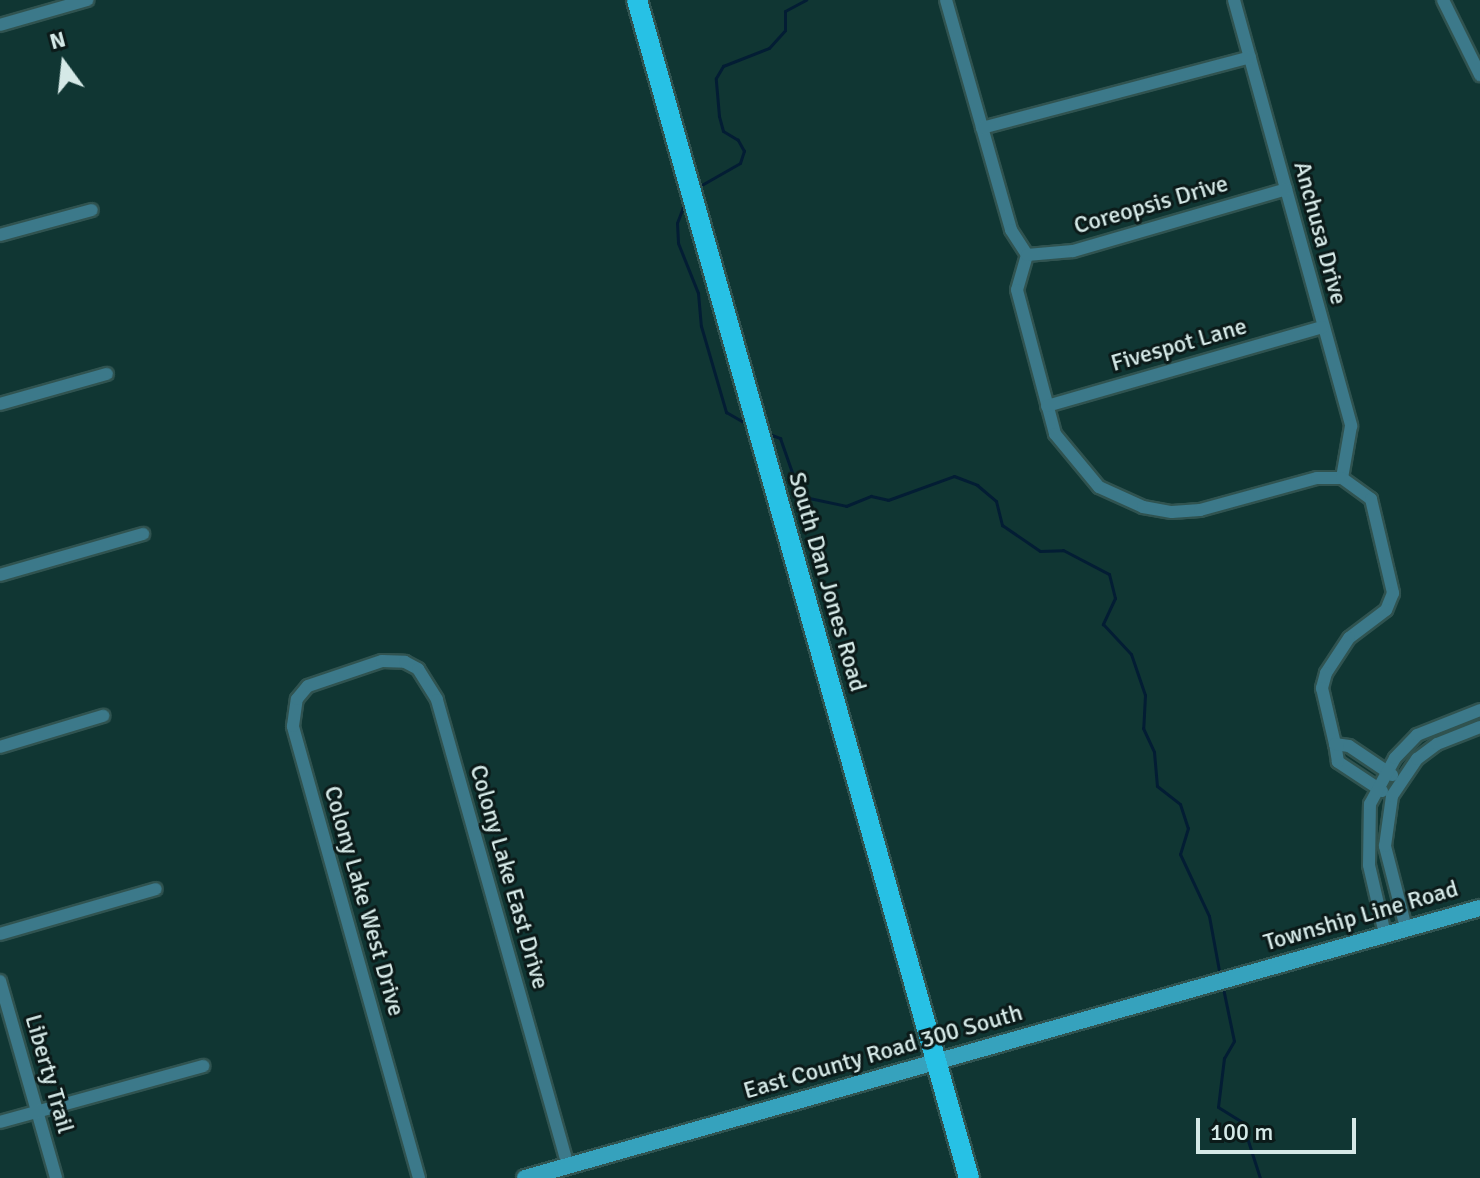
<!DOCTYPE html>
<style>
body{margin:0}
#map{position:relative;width:1480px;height:1178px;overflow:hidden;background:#103633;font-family:Signika,sans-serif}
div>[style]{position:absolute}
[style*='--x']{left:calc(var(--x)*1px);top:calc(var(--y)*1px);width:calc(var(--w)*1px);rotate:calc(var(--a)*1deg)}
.stream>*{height:3px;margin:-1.5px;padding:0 1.5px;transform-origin:1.5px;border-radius:1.5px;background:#031d34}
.roads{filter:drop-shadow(2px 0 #305350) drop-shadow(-2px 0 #305350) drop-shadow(0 2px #305350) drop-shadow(0 -2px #305350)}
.street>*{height:12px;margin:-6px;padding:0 6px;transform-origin:6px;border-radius:6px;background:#3c798a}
.secondary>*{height:16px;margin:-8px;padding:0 8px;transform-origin:8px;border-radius:8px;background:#36a2bd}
.primary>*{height:20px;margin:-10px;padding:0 10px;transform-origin:10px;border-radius:10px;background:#27c1e5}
span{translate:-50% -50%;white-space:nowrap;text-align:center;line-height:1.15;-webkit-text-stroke:6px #0b1a19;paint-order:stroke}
.street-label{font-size:24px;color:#d5e9e7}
.north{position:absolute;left:24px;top:24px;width:80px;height:80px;-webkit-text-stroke:6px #0b1a19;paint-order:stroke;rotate:345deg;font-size:22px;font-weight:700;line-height:32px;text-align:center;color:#d5e9e7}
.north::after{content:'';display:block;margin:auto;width:28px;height:36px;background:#d5e9e7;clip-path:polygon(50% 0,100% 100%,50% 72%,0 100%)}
.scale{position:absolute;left:1196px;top:1118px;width:160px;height:36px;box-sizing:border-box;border:4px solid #d5e9e7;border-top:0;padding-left:10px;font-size:24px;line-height:28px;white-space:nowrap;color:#d5e9e7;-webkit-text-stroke:6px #0b1a19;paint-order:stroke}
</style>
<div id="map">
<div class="stream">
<i style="--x:698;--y:187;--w:48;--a:-29.7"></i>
<i style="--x:740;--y:163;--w:13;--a:-72"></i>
<i style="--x:744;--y:151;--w:13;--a:-119"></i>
<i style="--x:738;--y:140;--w:17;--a:-149"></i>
<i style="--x:723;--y:131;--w:16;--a:-105"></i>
<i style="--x:719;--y:116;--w:38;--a:-95"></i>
<i style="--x:716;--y:78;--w:14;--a:-60"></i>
<i style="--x:723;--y:66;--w:49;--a:-21.4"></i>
<i style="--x:769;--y:48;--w:24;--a:-48"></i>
<i style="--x:785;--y:30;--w:19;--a:-90"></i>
<i style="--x:785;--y:11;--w:24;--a:-28"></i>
<i style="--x:685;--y:202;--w:22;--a:111"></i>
<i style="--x:677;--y:223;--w:20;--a:87"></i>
<i style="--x:678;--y:243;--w:54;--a:68.2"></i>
<i style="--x:698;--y:293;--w:33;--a:85"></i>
<i style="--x:701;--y:326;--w:90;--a:73.8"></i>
<i style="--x:726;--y:412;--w:24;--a:30"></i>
<i style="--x:769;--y:434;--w:12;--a:20"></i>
<i style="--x:780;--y:438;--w:42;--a:70.7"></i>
<i style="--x:794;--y:478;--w:25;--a:53"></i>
<i style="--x:809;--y:498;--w:38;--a:12"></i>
<i style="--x:846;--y:506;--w:27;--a:-22"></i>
<i style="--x:871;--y:496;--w:17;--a:13"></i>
<i style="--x:888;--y:500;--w:70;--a:-20"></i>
<i style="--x:954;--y:476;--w:25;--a:21"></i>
<i style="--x:977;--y:485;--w:25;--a:40"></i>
<i style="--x:996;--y:501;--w:25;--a:76"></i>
<i style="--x:1002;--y:525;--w:46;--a:34.4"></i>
<i style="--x:1040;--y:551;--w:23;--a:-2"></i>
<i style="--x:1063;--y:550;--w:52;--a:27.6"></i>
<i style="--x:1109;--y:574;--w:25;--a:76"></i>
<i style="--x:1115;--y:598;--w:29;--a:115"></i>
<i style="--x:1103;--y:624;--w:41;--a:47"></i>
<i style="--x:1131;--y:654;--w:43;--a:71.1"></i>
<i style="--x:1145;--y:695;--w:33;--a:93"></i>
<i style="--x:1143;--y:728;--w:26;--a:65"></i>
<i style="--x:1154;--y:752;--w:34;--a:85"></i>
<i style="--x:1157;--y:786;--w:29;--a:38"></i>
<i style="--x:1180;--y:804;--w:25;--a:72"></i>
<i style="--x:1188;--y:828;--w:27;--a:107"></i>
<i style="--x:1180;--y:854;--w:68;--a:64.9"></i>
<i style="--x:1209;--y:916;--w:61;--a:79.6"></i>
<i style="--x:1223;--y:988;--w:54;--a:78.3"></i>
<i style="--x:1234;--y:1041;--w:20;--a:120"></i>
<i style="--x:1224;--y:1058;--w:49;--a:97"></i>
<i style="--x:1218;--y:1107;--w:28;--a:32"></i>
<i style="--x:1242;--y:1122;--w:59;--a:72.2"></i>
</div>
<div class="roads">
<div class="street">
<i style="--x:946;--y:0;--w:239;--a:74.2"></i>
<i style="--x:1011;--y:230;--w:30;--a:57"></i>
<i style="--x:1234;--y:0;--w:442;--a:74.6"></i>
<i style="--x:1351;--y:426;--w:53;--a:99.8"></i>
<i style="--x:1443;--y:0;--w:84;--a:63.7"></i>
<i style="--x:0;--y:25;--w:91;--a:-16"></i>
<i style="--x:982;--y:128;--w:277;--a:-14.8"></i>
<i style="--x:0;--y:235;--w:95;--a:-15.2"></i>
<i style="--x:1027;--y:255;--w:36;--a:106"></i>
<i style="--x:1017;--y:290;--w:149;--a:75.2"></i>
<i style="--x:1055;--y:434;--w:69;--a:50.3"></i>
<i style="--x:1099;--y:487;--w:48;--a:24.4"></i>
<i style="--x:1143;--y:507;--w:29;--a:10"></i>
<i style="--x:1172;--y:512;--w:28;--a:-4"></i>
<i style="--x:1200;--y:510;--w:121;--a:-15.3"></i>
<i style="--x:1317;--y:478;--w:25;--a:0"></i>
<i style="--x:1342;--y:478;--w:36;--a:36"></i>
<i style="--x:1371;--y:499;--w:97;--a:76.8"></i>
<i style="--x:1393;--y:593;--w:18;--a:112"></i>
<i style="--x:1386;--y:610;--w:46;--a:142.9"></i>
<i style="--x:1349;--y:638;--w:42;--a:123.3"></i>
<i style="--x:1326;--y:673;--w:16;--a:105"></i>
<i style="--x:1322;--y:688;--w:57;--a:76.9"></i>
<i style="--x:1027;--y:255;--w:46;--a:-5"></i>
<i style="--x:1073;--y:251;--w:222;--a:-16.2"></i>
<i style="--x:0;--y:404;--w:111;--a:-15.7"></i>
<i style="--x:1047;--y:406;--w:287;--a:-16"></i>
<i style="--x:0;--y:575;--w:149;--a:-16"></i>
<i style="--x:0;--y:747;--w:108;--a:-16.8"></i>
<i style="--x:1382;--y:791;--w:53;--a:-146.6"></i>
<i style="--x:1338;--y:762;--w:18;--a:-99"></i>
<i style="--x:1335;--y:744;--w:14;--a:8"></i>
<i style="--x:1349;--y:746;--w:52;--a:34"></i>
<i style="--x:1406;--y:928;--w:85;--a:-104.4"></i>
<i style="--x:1385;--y:846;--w:50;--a:-82"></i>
<i style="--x:1392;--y:796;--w:45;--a:-56"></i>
<i style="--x:1417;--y:759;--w:25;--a:-37"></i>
<i style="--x:1437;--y:744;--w:46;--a:-21.6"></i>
<i style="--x:0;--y:934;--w:162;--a:-16.1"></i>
<i style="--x:1385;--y:934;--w:71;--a:-103.1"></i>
<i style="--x:1369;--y:865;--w:61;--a:-89.1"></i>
<i style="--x:1370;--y:804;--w:52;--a:-61.5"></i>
<i style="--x:1395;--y:758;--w:32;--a:-46"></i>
<i style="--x:1417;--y:735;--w:68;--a:-21.6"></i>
<i style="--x:0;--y:981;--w:205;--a:74.1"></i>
<i style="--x:0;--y:1122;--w:211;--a:-15.4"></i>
<i style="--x:419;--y:1178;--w:469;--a:-105.6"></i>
<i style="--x:293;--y:726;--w:27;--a:-82"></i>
<i style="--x:297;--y:699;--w:17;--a:-50"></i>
<i style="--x:308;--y:686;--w:78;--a:-18.7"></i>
<i style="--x:382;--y:661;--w:23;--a:2"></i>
<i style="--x:405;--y:662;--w:15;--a:28"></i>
<i style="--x:418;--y:669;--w:36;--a:58"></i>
<i style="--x:437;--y:700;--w:484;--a:74.3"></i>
</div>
<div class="secondary">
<i style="--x:525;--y:1178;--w:992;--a:-15.79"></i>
</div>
<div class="primary">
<i style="--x:637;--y:0;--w:1224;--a:74.26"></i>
</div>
</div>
<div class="street-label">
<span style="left:1151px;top:205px;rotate:-16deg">Coreopsis Drive</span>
<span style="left:1320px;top:233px;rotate:75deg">Anchusa Drive</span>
<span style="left:1179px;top:345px;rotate:-16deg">Fivespot Lane</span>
<span style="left:827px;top:582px;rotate:74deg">South Dan Jones Road</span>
<span style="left:509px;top:877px;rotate:74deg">Colony Lake East Drive</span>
<span style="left:364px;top:901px;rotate:74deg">Colony Lake West Drive</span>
<span style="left:1361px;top:916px;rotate:-16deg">Township Line Road</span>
<span style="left:883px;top:1052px;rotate:-16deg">East County Road 300 South</span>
<span style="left:49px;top:1074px;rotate:74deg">Liberty Trail</span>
</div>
<div class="north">N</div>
<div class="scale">100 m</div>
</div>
